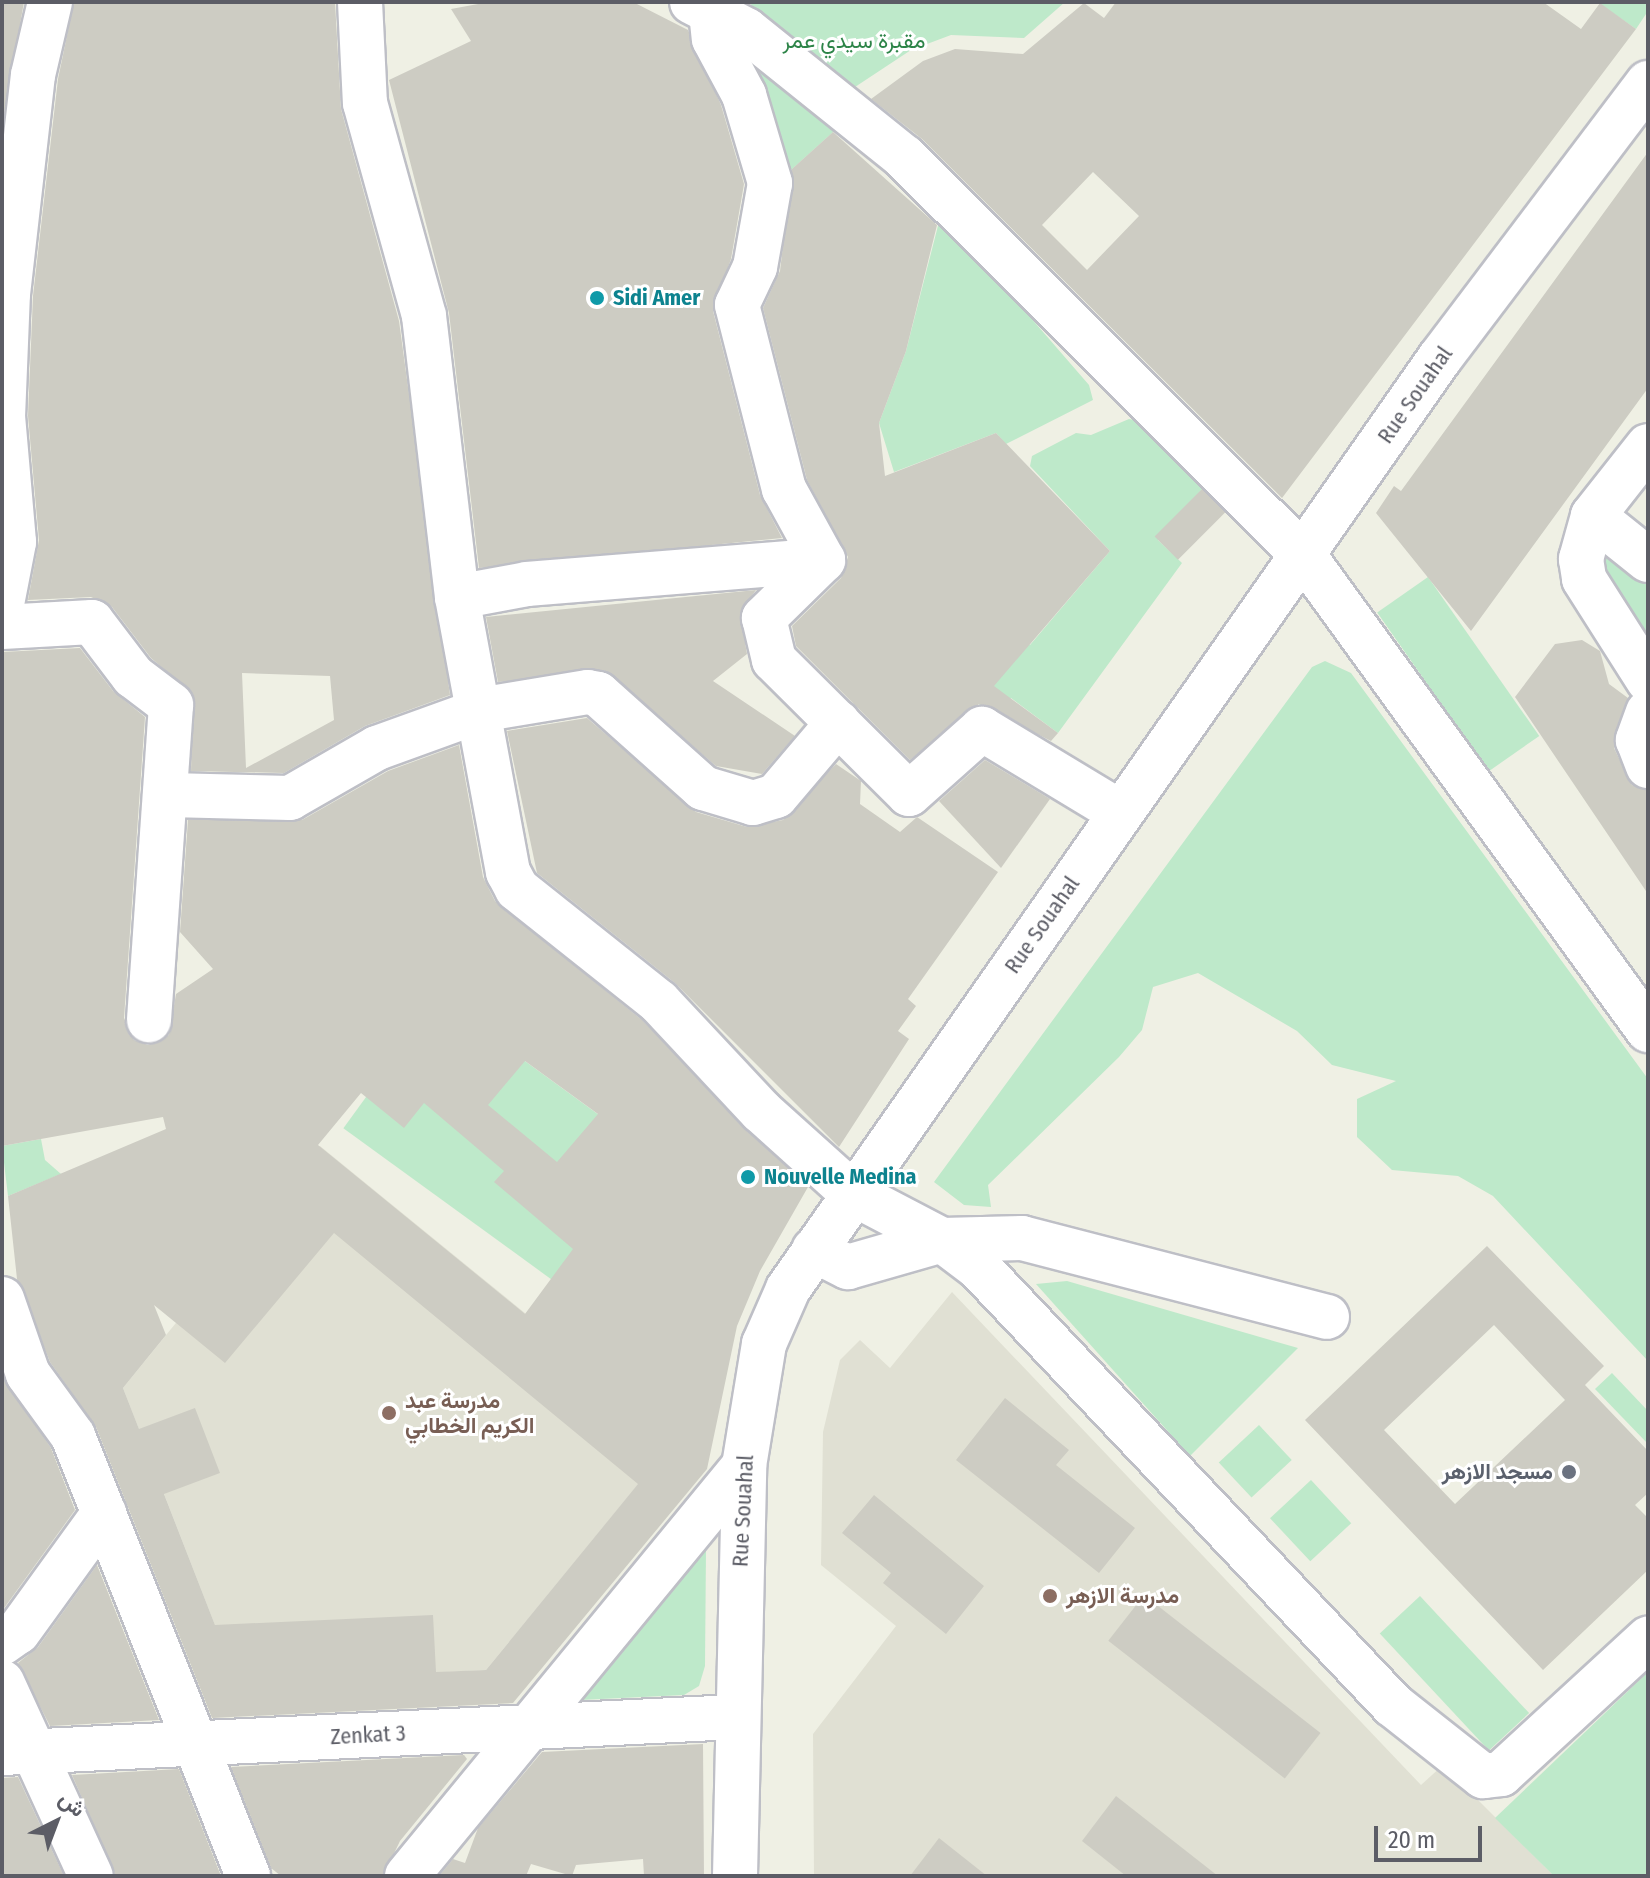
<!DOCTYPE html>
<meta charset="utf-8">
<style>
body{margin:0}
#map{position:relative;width:1650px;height:1878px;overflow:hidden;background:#eff0e4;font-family:"Fira Sans Condensed",Vazirmatn,sans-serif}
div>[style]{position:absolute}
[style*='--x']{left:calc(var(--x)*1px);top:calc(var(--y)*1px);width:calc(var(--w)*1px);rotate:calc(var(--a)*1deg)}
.education>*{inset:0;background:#e0e0d3}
.green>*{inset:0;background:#bee9ca;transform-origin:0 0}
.building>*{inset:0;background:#cdccc3;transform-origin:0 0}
.roads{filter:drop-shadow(2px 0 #bebfc6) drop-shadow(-2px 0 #bebfc6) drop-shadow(0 2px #bebfc6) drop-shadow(0 -2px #bebfc6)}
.minor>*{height:44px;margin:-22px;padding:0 22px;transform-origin:22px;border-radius:22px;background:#fff}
.dots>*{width:22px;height:22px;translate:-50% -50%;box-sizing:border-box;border:4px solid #fff;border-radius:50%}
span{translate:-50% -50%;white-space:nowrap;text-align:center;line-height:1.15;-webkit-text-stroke:6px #fff;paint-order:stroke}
.park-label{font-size:22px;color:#2d8448}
.culture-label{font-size:22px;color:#0d838f;font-weight:700}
.left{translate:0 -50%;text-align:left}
.street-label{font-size:22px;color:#5c5d66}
.education-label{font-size:22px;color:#785e54;font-weight:700}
.worship-label{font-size:22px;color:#5b616d;font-weight:700}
.right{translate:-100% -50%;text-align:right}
.frame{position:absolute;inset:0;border:4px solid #5c5d66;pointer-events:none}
.north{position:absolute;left:16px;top:1782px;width:80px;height:80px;-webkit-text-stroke:6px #fff;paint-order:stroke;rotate:42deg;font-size:22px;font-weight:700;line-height:32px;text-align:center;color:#5c5d66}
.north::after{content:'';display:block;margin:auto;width:28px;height:36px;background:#5c5d66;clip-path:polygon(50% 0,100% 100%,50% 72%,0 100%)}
.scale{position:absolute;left:1374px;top:1826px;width:108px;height:36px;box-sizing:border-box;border:4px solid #5c5d66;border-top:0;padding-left:10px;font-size:24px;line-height:28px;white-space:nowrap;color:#5c5d66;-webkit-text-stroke:6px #fff;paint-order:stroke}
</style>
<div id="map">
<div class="education">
<i style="clip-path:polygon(320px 1146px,677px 1437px,486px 1670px,237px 1682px,123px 1388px)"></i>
<i style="clip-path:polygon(952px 1292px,1421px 1785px,1443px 1765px,1554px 1876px,814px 1876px,813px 1734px,896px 1626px,821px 1565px,823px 1432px,840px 1360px,860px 1340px,890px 1368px)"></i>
</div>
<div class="green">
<i style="clip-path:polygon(749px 2px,1065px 2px,1024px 38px,951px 35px,911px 50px,855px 87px,781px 39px)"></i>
<i style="clip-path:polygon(1597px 2px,1648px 2px,1648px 11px,1636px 29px)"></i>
<i style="clip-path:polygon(750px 46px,842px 124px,780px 180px,738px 58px)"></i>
<i style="clip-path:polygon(941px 214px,1089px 385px,1093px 400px,1006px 444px,996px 433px,894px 472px,879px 423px,906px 351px)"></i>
<i style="clip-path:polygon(1129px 419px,1150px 423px,1210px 480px,1158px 540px,1182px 563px,1058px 733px,1011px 698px,995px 715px,979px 704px,1010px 626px,1030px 645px,1110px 551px,1030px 466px,1032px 456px,1076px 433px,1091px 435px)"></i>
<i style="clip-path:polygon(1599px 542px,1648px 583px,1648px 649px,1604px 586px)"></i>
<i style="left:1428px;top:577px;width:194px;height:62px;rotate:55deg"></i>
<i style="clip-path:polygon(1325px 661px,1351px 673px,1648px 1079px,1648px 1361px,1493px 1196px,1458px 1176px,1392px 1170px,1357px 1137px,1357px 1099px,1396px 1081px,1332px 1065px,1297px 1031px,1198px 973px,1153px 987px,1142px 1030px,1119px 1057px,988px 1185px,991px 1207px,964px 1205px,934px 1182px,1312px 667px)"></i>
<i style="left:438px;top:998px;width:259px;height:161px;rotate:36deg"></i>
<i style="clip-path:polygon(41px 1139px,45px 1160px,61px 1174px,8px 1196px,2px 1146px)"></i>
<i style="clip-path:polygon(1067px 1281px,1298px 1348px,1190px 1456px,1036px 1284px)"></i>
<i style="clip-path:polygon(1612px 1373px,1648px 1411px,1648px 1444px,1595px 1389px)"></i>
<i style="left:1259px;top:1425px;width:48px;height:55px;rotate:47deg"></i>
<i style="left:1311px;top:1480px;width:59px;height:56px;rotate:47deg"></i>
<i style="clip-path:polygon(706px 1549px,705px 1666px,699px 1686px,684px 1695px,580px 1700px)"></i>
<i style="left:1420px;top:1596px;width:160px;height:55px;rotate:47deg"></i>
<i style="clip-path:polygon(1648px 1672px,1648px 1876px,1554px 1876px,1495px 1818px)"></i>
</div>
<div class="building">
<i style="clip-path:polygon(2px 2px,24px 2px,2px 126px)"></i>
<i style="clip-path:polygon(evenodd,74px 2px,335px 2px,341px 109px,399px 321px,450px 695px,365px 726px,284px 773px,191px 771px,193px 694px,151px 658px,112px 607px,91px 597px,28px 600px,39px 540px,28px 416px,33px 296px,58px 79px,74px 2px,242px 673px,330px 676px,334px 720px,246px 768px,242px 673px)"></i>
<i style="clip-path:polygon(489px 2px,633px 2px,688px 30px,721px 105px,744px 184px,731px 259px,713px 311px,760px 495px,782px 538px,479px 568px,449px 313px,389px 80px,471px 41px,451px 9px)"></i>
<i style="clip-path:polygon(evenodd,1116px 2px,1543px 2px,1581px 29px,1600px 3px,1636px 29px,1282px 498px,922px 139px,871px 99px,923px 61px,955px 49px,1023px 54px,1084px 3px,1104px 18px,1116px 2px,1093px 172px,1139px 216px,1087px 270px,1042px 225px,1093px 172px)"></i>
<i style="clip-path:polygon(833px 132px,937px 225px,906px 351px,879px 423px,885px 476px,996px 433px,1110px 551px,994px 686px,1058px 733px,1051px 741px,979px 704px,910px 760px,796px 646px,792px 626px,841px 578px,848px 557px,807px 480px,763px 308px,780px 271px,792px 169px)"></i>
<i style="clip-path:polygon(1648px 152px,1648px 388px,1471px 631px,1376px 513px,1394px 486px,1401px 491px)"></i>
<i style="left:1202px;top:489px;width:33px;height:67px;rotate:45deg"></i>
<i style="clip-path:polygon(756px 590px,740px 612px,747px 654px,713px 681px,795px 736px,762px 774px,716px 766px,604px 670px,498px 682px,486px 617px)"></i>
<i style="clip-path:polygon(1582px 640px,1600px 651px,1609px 684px,1628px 698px,1614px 748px,1632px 785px,1648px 790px,1648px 894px,1515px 697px,1555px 644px)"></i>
<i style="clip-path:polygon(evenodd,80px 648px,113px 691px,145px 717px,124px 1018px,134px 1040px,148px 1045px,169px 1035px,176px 994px,213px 969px,180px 932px,188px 820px,302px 820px,388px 771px,459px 745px,483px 877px,495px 901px,642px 1020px,808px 1187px,760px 1271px,737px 1326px,707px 1469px,513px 1703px,212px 1718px,96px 1427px,50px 1362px,17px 1279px,8px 1196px,166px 1129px,163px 1117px,2px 1146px,2px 652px,80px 648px,525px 1061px,598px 1114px,557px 1162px,488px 1105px,525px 1061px,80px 648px,361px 1093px,404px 1128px,424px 1103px,504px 1171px,494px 1182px,573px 1249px,525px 1314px,318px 1145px,361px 1093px,80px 648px,334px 1233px,638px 1484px,486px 1670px,436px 1672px,433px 1615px,215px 1625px,164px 1494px,220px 1473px,195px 1408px,139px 1429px,123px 1388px,166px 1335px,154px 1305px,225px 1363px,334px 1233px)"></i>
<i style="clip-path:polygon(587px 718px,696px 812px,747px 827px,783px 820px,836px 764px,861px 781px,860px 804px,900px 832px,917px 817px,998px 872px,908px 999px,916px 1006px,898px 1031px,909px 1039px,839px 1147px,675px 983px,537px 873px,507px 731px)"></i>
<i style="clip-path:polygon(985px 760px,1050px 799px,1001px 868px,939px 801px)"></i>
<i style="clip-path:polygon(evenodd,1487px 1246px,1604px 1366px,1585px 1385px,1648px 1451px,1648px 1493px,1635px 1505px,1648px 1518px,1648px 1570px,1543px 1670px,1305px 1420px,1487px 1246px,1494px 1325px,1565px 1400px,1455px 1504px,1384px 1430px,1494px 1325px)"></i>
<i style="clip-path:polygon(2px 1375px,51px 1448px,75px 1510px,2px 1611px)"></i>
<i style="clip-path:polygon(1005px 1398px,1069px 1450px,1056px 1465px,1135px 1528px,1099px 1573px,956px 1460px)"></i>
<i style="clip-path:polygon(874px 1495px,984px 1586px,946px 1634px,883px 1583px,891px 1573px,842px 1533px)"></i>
<i style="clip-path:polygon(97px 1565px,159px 1720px,50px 1726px,18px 1663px,38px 1647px)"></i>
<i style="left:1144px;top:1595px;width:224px;height:58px;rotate:38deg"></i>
<i style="clip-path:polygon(703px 1744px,704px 1876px,644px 1876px,643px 1859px,576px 1865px,572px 1876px,531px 1864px,526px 1876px,439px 1876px,453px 1859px,465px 1863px,478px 1828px,542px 1752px)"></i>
<i style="clip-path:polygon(464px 1755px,467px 1759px,400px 1841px,383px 1876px,281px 1876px,271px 1868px,231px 1767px)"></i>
<i style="clip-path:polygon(179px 1769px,221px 1876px,116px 1876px,72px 1775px)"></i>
<i style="clip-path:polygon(18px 1777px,64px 1876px,2px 1876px,2px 1778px)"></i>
<i style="clip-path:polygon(1116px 1796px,1218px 1876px,1126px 1876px,1082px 1841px)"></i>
<i style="clip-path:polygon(939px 1838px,987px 1876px,910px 1876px)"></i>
</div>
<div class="roads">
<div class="minor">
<i style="--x:360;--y:2;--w:101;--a:87.2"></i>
<i style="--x:365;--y:103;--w:221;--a:74.5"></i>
<i style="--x:424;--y:316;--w:283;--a:83.3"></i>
<i style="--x:457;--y:597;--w:280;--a:79.5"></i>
<i style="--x:508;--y:872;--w:19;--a:62"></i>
<i style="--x:517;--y:889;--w:181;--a:38.5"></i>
<i style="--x:659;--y:1002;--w:149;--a:46.9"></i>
<i style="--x:761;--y:1111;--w:122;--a:42"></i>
<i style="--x:852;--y:1193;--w:102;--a:27.6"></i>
<i style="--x:942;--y:1240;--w:46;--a:37.1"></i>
<i style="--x:979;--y:1268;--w:602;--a:46.55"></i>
<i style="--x:1393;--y:1705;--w:115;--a:38.3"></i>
<i style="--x:1483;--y:1776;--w:18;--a:-6"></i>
<i style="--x:1501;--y:1774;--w:200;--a:-42.6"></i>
<i style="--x:692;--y:2;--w:61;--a:27.4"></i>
<i style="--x:746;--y:30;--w:203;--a:38.8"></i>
<i style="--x:904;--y:157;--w:565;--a:44.93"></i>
<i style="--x:1304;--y:556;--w:586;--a:54.03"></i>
<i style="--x:711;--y:12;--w:27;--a:84"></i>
<i style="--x:714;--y:39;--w:64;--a:61.8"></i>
<i style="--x:744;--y:95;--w:92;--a:73.5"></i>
<i style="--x:770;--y:183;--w:85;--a:100.1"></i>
<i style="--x:755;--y:267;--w:42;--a:115.3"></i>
<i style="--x:737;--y:305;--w:190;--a:75.7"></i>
<i style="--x:784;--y:489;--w:81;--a:61.2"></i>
<i style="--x:823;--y:560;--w:83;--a:135.5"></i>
<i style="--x:764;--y:618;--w:43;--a:76.6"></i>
<i style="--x:774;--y:660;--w:190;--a:44.8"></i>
<i style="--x:909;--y:794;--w:98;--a:-41.7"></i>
<i style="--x:982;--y:729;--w:162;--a:31.1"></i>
<i style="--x:1648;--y:446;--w:89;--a:128.2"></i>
<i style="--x:1593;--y:516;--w:45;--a:105.6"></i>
<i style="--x:1581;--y:559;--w:20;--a:81"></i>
<i style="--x:1584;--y:579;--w:120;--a:57.6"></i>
<i style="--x:1593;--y:516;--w:70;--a:38.7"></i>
<i style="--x:457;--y:597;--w:71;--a:-10.5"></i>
<i style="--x:527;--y:584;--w:297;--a:-4.6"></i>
<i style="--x:2;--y:604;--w:63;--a:-79"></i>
<i style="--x:14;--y:542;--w:125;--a:-95"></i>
<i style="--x:3;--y:417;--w:123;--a:-87.7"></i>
<i style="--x:8;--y:294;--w:220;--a:-83.5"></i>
<i style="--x:33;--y:75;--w:75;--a:-76.9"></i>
<i style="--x:2;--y:627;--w:90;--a:-3.2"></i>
<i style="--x:92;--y:622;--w:68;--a:52.8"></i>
<i style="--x:133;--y:676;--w:48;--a:37.3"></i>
<i style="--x:171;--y:705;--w:316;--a:94"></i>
<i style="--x:1648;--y:712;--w:30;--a:110"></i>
<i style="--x:1638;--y:740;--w:28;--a:69"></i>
<i style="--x:169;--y:795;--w:121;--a:1.4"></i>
<i style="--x:290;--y:798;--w:100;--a:-29.9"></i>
<i style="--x:377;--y:748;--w:115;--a:-19.9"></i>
<i style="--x:485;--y:709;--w:104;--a:-9.4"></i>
<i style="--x:588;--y:692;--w:10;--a:11"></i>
<i style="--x:598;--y:694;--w:141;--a:41.8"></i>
<i style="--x:703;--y:788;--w:52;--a:16.7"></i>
<i style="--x:753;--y:803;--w:24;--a:-17"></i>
<i style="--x:776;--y:796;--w:96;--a:-49.7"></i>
<i style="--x:814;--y:1250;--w:38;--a:27"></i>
<i style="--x:848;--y:1267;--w:98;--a:-16"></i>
<i style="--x:942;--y:1240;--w:80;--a:-1.4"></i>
<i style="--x:1022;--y:1238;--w:315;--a:14.5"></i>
<i style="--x:2;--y:1299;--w:79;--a:70.9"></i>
<i style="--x:28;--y:1374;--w:77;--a:54"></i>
<i style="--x:73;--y:1436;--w:474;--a:68.3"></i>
<i style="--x:2;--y:1643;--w:19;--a:-35"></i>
<i style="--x:18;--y:1632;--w:147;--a:-54.1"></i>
<i style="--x:2;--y:1682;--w:213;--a:65.4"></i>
<i style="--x:2;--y:1753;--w:734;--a:-2.81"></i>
<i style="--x:407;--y:1876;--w:531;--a:-50.58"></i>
<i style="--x:735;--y:1876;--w:410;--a:-88.7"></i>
<i style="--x:744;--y:1466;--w:124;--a:-80.7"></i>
<i style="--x:764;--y:1344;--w:60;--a:-66.4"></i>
<i style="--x:788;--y:1289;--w:1137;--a:-55"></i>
<i style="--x:1440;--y:358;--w:345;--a:-52.9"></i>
</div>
</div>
<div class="dots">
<i style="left:597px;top:298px;background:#0f9aa8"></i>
<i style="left:748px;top:1177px;background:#0f9aa8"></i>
<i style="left:389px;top:1413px;background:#8d6e63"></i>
<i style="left:1569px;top:1472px;background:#6b7280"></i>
<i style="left:1050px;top:1596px;background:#8d6e63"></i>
</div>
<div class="park-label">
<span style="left:854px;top:41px">مقبرة سيدي عمر</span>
</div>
<div class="culture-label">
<span class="left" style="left:613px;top:298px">Sidi Amer</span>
<span class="left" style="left:764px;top:1177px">Nouvelle Medina</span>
</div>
<div class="street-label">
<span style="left:1415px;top:395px;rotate:-55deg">Rue Souahal</span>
<span style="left:1042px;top:925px;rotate:-55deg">Rue Souahal</span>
<span style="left:743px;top:1511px;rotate:-87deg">Rue Souahal</span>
<span style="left:368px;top:1735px;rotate:-3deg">Zenkat 3</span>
</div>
<div class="education-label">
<span class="left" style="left:405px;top:1413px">مدرسة عبد<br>الكريم الخطابي</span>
<span class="left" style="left:1066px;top:1596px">مدرسة الازهر</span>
</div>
<div class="worship-label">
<span class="right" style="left:1553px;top:1472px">مسجد الازهر</span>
</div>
<div class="frame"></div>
<div class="north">ش</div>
<div class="scale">20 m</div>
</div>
